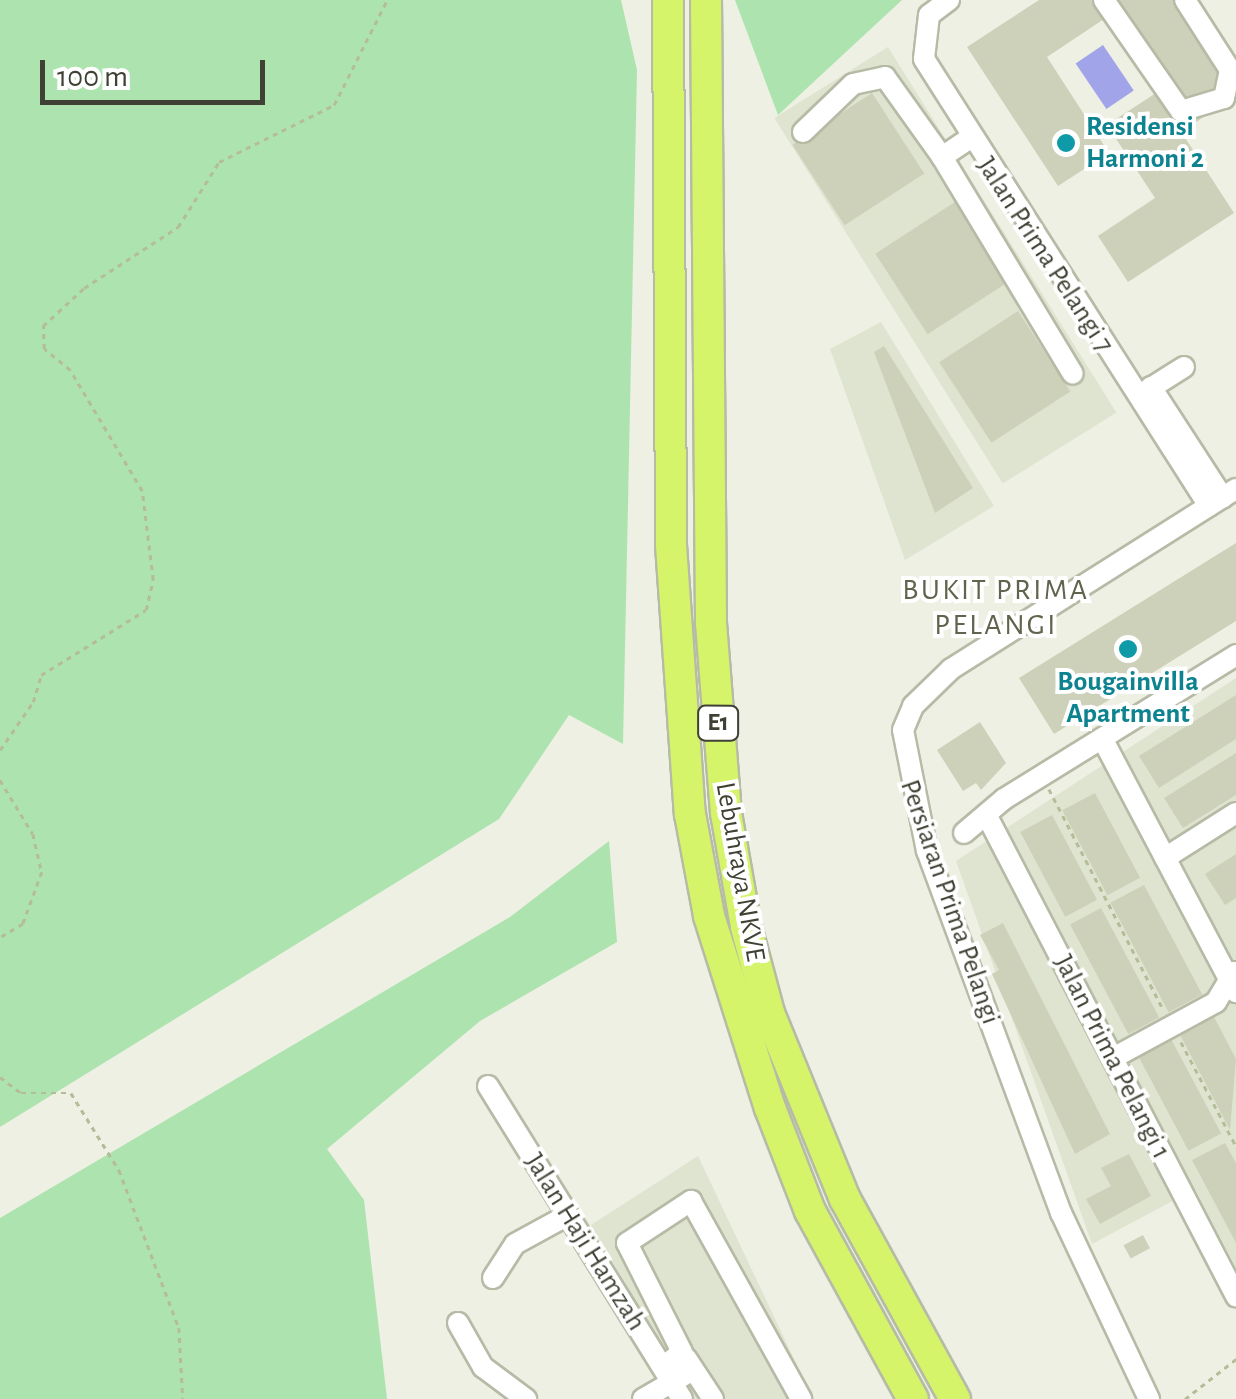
<!DOCTYPE html>
<style>
body{margin:0}
#map{position:relative;width:1236px;height:1399px;overflow:hidden;background:#edf0e3;font-family:"Alegreya Sans",sans-serif}
div>[style]{position:absolute}
[style*='--x']{left:calc(var(--x)*1px);top:calc(var(--y)*1px);width:calc(var(--w)*1px);rotate:calc(var(--a)*1deg)}
.residential>*{inset:0;background:#dfe4d1;transform-origin:0 0}
.green>*{inset:0;background:#ade3ae}
.water>*{inset:0;background:#a2a4ea;transform-origin:0 0}
.building>*{inset:0;background:#cdd1b9;transform-origin:0 0}
.path>*{height:2.5px;margin-top:-1.25px;transform-origin:0;background:repeating-linear-gradient(90deg,#b4bc98 0 5px,transparent 0 10px)}
.roads{filter:drop-shadow(2px 0 #b6bba6) drop-shadow(-2px 0 #b6bba6) drop-shadow(0 2px #b6bba6) drop-shadow(0 -2px #b6bba6)}
.minor>*{height:20px;margin:-10px;padding:0 10px;transform-origin:10px;border-radius:10px;background:#fff}
.highway>*{height:30px;margin:-15px;padding:0 15px;transform-origin:15px;border-radius:15px;background:#d5f46a}
.dots>*{width:28px;height:28px;translate:-50% -50%;box-sizing:border-box;border:5px solid #fff;border-radius:50%}
span{translate:-50% -50%;white-space:nowrap;text-align:center;line-height:1.15;-webkit-text-stroke:8px #fff;paint-order:stroke}
.shield-label span{padding:2px 8px;background:#fff;border:2px solid;border-radius:8px;-webkit-text-stroke-width:0}
.shield-label{font-size:25px;color:#3f4134;font-weight:700}
.culture-label{font-size:28px;color:#0d838f;font-weight:700}
.left{translate:0 -50%;text-align:left}
.street-label{font-size:28px;color:#3f4134}
.neighbourhood-label{font-size:30px;color:#60644c;letter-spacing:2.5px}
.scale{position:absolute;left:40px;top:60px;width:225px;height:45px;box-sizing:border-box;border:5px solid #3f4134;border-top:0;padding-left:12px;font-size:30px;line-height:35px;white-space:nowrap;color:#3f4134;-webkit-text-stroke:8px #fff;paint-order:stroke}
</style>
<div id="map">
<div class="residential">
<i style="left:888px;top:47px;width:431px;height:134px;rotate:58deg"></i>
<i style="clip-path:polygon(881px 322px,994px 506px,905px 560px,830px 349px)"></i>
<i style="clip-path:polygon(1236px 678px,1236px 1268px,1195px 1189px,1092px 1244px,956px 861px)"></i>
<i style="clip-path:polygon(698px 1156px,813px 1399px,693px 1399px,591px 1225px)"></i>
</div>
<div class="green">
<i style="clip-path:polygon(0 0,621px 0,637px 70px,623px 744px,569px 715px,499px 819px,0 1127px)"></i>
<i style="clip-path:polygon(735px 0,902px 0,778px 115px)"></i>
<i style="clip-path:polygon(609px 841px,617px 942px,480px 1021px,327px 1149px,364px 1200px,387px 1399px,0 1399px,0 1218px,510px 917px)"></i>
</div>
<div class="water">
<i style="left:1103px;top:45px;width:55px;height:33px;rotate:56deg"></i>
</div>
<div class="building">
<i style="clip-path:polygon(1039px 0,1176px 0,1236px 92px,1182px 133px,1234px 213px,1128px 282px,1098px 236px,1155px 198px,1107px 125px,1159px 91px,1110px 15px,1047px 57px,1109px 153px,1058px 186px,967px 47px)"></i>
<i style="left:872px;top:93px;width:96px;height:95px;rotate:57deg"></i>
<i style="left:955px;top:202px;width:96px;height:95px;rotate:57deg"></i>
<i style="left:1018px;top:311px;width:96px;height:94px;rotate:57deg"></i>
<i style="clip-path:polygon(884px 346px,973px 488px,935px 513px,874px 352px)"></i>
<i style="clip-path:polygon(1236px 543px,1236px 621px,1054px 734px,1019px 678px)"></i>
<i style="clip-path:polygon(1236px 695px,1236px 739px,1159px 788px,1139px 756px)"></i>
<i style="clip-path:polygon(980px 722px,1006px 763px,981px 790px,976px 783px,963px 791px,937px 750px)"></i>
<i style="clip-path:polygon(1236px 753px,1236px 795px,1183px 828px,1164px 798px)"></i>
<i style="left:1095px;top:793px;width:96px;height:37px;rotate:62deg"></i>
<i style="left:1052px;top:815px;width:96px;height:36px;rotate:62deg"></i>
<i style="clip-path:polygon(1236px 854px,1236px 898px,1225px 905px,1205px 874px)"></i>
<i style="left:1144px;top:885px;width:124px;height:38px;rotate:62deg"></i>
<i style="left:1101px;top:908px;width:124px;height:35px;rotate:62deg"></i>
<i style="clip-path:polygon(1003px 923px,1110px 1134px,1075px 1154px,992px 974px,999px 970px,980px 935px)"></i>
<i style="clip-path:polygon(1212px 1013px,1236px 1059px,1230px 1130px,1178px 1031px)"></i>
<i style="left:1171px;top:1039px;width:107px;height:37px;rotate:62deg"></i>
<i style="clip-path:polygon(1225px 1143px,1236px 1163px,1236px 1243px,1192px 1160px)"></i>
<i style="clip-path:polygon(1129px 1154px,1151px 1196px,1100px 1224px,1086px 1199px,1111px 1186px,1101px 1168px)"></i>
<i style="left:1143px;top:1235px;width:15px;height:22px;rotate:62deg"></i>
</div>
<div class="path">
<i style="--x:0;--y:750;--w:58;--a:-55.5"></i>
<i style="--x:33;--y:702;--w:28;--a:-73"></i>
<i style="--x:41;--y:675;--w:123;--a:-31.8"></i>
<i style="--x:146;--y:610;--w:31;--a:-77"></i>
<i style="--x:153;--y:580;--w:90;--a:-97"></i>
<i style="--x:142;--y:491;--w:141;--a:-120.8"></i>
<i style="--x:70;--y:370;--w:33;--a:-141"></i>
<i style="--x:44;--y:349;--w:23;--a:-92"></i>
<i style="--x:43;--y:326;--w:56;--a:-42.8"></i>
<i style="--x:84;--y:288;--w:112;--a:-33"></i>
<i style="--x:178;--y:227;--w:77;--a:-57.8"></i>
<i style="--x:219;--y:162;--w:128;--a:-26.4"></i>
<i style="--x:334;--y:105;--w:118;--a:-63.2"></i>
<i style="--x:0;--y:780;--w:63;--a:58.6"></i>
<i style="--x:33;--y:834;--w:39;--a:77"></i>
<i style="--x:42;--y:872;--w:55;--a:110.1"></i>
<i style="--x:23;--y:924;--w:27;--a:149"></i>
<i style="--x:1049;--y:789;--w:248;--a:62.6"></i>
<i style="--x:1181;--y:1042;--w:118;--a:62.1"></i>
<i style="--x:0;--y:1077;--w:26;--a:37"></i>
<i style="--x:21;--y:1093;--w:50;--a:0"></i>
<i style="--x:71;--y:1093;--w:91;--a:58.1"></i>
<i style="--x:119;--y:1170;--w:169;--a:69.2"></i>
<i style="--x:179;--y:1328;--w:71;--a:86.8"></i>
<i style="--x:1185;--y:1399;--w:65;--a:-38.1"></i>
</div>
<div class="roads">
<div class="minor">
<i style="--x:949;--y:0;--w:25;--a:143"></i>
<i style="--x:929;--y:15;--w:44;--a:96.5"></i>
<i style="--x:924;--y:59;--w:530;--a:57.48"></i>
<i style="--x:1104;--y:0;--w:135;--a:55.3"></i>
<i style="--x:1181;--y:111;--w:45;--a:-16.8"></i>
<i style="--x:1224;--y:98;--w:29;--a:-78"></i>
<i style="--x:1230;--y:70;--w:83;--a:-122.7"></i>
<i style="--x:803;--y:132;--w:69;--a:-43.8"></i>
<i style="--x:853;--y:84;--w:33;--a:-12"></i>
<i style="--x:885;--y:77;--w:98;--a:54.5"></i>
<i style="--x:942;--y:157;--w:32;--a:-34"></i>
<i style="--x:942;--y:157;--w:253;--a:58.9"></i>
<i style="--x:1151;--y:387;--w:132;--a:57"></i>
<i style="--x:1140;--y:395;--w:52;--a:-32.5"></i>
<i style="--x:1103;--y:740;--w:285;--a:62.2"></i>
<i style="--x:988;--y:818;--w:539;--a:62.58"></i>
<i style="--x:964;--y:833;--w:52;--a:-40.4"></i>
<i style="--x:1004;--y:799;--w:273;--a:-31.8"></i>
<i style="--x:1165;--y:858;--w:84;--a:-32.4"></i>
<i style="--x:1113;--y:1058;--w:117;--a:-28.5"></i>
<i style="--x:1216;--y:1002;--w:35;--a:-59"></i>
<i style="--x:488;--y:1086;--w:368;--a:58.2"></i>
<i style="--x:493;--y:1278;--w:40;--a:-57.1"></i>
<i style="--x:515;--y:1244;--w:60;--a:-28.7"></i>
<i style="--x:458;--y:1323;--w:51;--a:60.4"></i>
<i style="--x:483;--y:1367;--w:54;--a:36.7"></i>
<i style="--x:686;--y:1358;--w:49;--a:56.6"></i>
<i style="--x:663;--y:1367;--w:24;--a:-38"></i>
<i style="--x:682;--y:1352;--w:122;--a:-116.8"></i>
<i style="--x:627;--y:1243;--w:77;--a:-33.3"></i>
<i style="--x:691;--y:1201;--w:227;--a:60.9"></i>
<i style="--x:643;--y:1399;--w:58;--a:-30.1"></i>
<i style="--x:1149;--y:1399;--w:206;--a:-115.3"></i>
<i style="--x:1061;--y:1213;--w:386;--a:-110.3"></i>
<i style="--x:927;--y:851;--w:123;--a:-101.2"></i>
<i style="--x:903;--y:730;--w:26;--a:-67"></i>
<i style="--x:913;--y:706;--w:53;--a:-44.2"></i>
<i style="--x:951;--y:669;--w:337;--a:-32.3"></i>
</div>
<div class="highway">
<i style="--x:668;--y:0;--w:545;--a:89.68"></i>
<i style="--x:671;--y:545;--w:270;--a:86"></i>
<i style="--x:690;--y:814;--w:104;--a:79.4"></i>
<i style="--x:709;--y:916;--w:201;--a:72.4"></i>
<i style="--x:770;--y:1108;--w:110;--a:68.8"></i>
<i style="--x:810;--y:1211;--w:214;--a:61.3"></i>
<i style="--x:706;--y:0;--w:623;--a:89.54"></i>
<i style="--x:711;--y:623;--w:191;--a:85.5"></i>
<i style="--x:726;--y:813;--w:116;--a:80"></i>
<i style="--x:746;--y:927;--w:89;--a:75"></i>
<i style="--x:769;--y:1013;--w:201;--a:67.8"></i>
<i style="--x:845;--y:1199;--w:228;--a:61.2"></i>
</div>
</div>
<div class="dots">
<i style="left:1066px;top:143px;background:#0f9aa8"></i>
<i style="left:1128px;top:649px;background:#0f9aa8"></i>
</div>
<div class="shield-label">
<span style="left:718px;top:723px">E1</span>
</div>
<div class="culture-label">
<span class="left" style="left:1086px;top:143px">Residensi<br>Harmoni 2</span>
<span style="left:1128px;top:698px">Bougainvilla<br>Apartment</span>
</div>
<div class="street-label">
<span style="left:1045px;top:255px;rotate:57deg">Jalan Prima Pelangi 7</span>
<span style="left:740px;top:872px;rotate:80deg">Lebuhraya NKVE</span>
<span style="left:950px;top:902px;rotate:71deg">Persiaran Prima Pelangi</span>
<span style="left:1112px;top:1057px;rotate:63deg">Jalan Prima Pelangi 1</span>
<span style="left:585px;top:1242px;rotate:58deg">Jalan Haji Hamzah</span>
</div>
<div class="neighbourhood-label">
<span style="left:996px;top:607px">BUKIT PRIMA<br>PELANGI</span>
</div>
<div class="scale">100 m</div>
</div>
